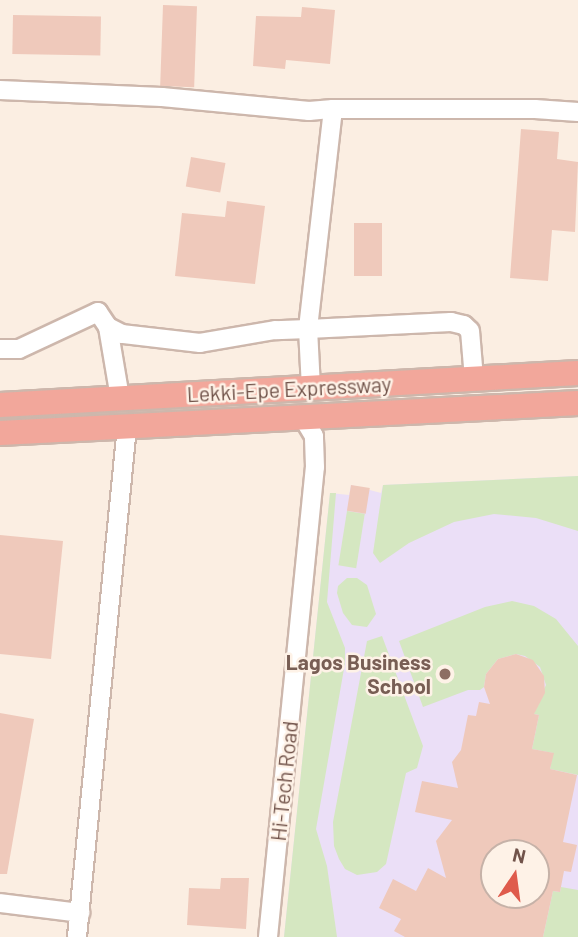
<!DOCTYPE html>
<html>
<head>
<meta charset="utf-8">
<style>
	body { margin:0 }
	#map { position:relative; width:578px; height:937px; overflow:hidden; background:#fbeee2; font-family:Barlow,sans-serif }
	div>[style] { position:absolute }
	[style*='--x'] { left:calc(var(--x)*1px); top:calc(var(--y)*1px); width:calc(var(--w)*1px); rotate:calc(var(--a)*1deg) }
	.education>* { inset:0; background:#ebdff7 }
	.green>* { inset:0; background:#d5e7c1; transform-origin:0 0 }
	.building>* { inset:0; background:#efc9bb; transform-origin:0 0 }
	.roads { filter:drop-shadow(2px 0 #cdb7ac) drop-shadow(-2px 0 #cdb7ac) drop-shadow(0 2px #cdb7ac) drop-shadow(0 -2px #cdb7ac) }
	.minor>* { height:18px; margin:-9px; padding:0 9px; transform-origin:9px; border-radius:9px; background:#fff }
	.highway>* { height:24px; margin:-12px; padding:0 12px; transform-origin:12px; border-radius:12px; background:#f2a79b }
	.dots>* { width:19px; height:19px; translate:-50% -50%; box-sizing:border-box; border:4px solid #fef2e7; border-radius:50% }
	span { translate:-50% -50%; white-space:nowrap; text-align:center; line-height:1.15; -webkit-text-stroke:5px #fef2e7; paint-order:stroke }
	.street-label { font-size:21px; color:#71534a }
	.education-label { font-size:21px; color:#785e54; font-weight:700 }
	.right { translate:-100% -50%; text-align:right }
	.north { position:absolute; left:480px; top:839px; width:70px; height:70px; box-sizing:border-box; background:#fef2e7; border:2px solid #c6b2a8; border-radius:50%; rotate:13deg; font-size:19px; font-weight:700; line-height:28px; text-align:center; color:#71534a }
	.north::after { content:''; display:block; margin:auto; width:24px; height:32px; background:#df5b4c; clip-path:polygon(50% 0,100% 100%,50% 72%,0 100%) }
</style>
</head>
<body>
<div id="map">
	<div class="education">
		<div style="clip-path:polygon(evenodd,578px 476px,578px 937px,284px 937px,330px 493px,349px 495px,351px 485px,381px 493px,383px 485px,578px 476px,494px 853px,536px 853px,536px 895px,494px 895px,494px 853px)"></div>
	</div>
	<div class="green">
		<div style="clip-path:polygon(578px 476px,578px 531px,536px 518px,494px 514px,454px 522px,409px 543px,380px 563px,373px 553px,383px 485px)"></div>
		<div style="clip-path:polygon(330px 493px,336px 493px,327px 602px,345px 648px,345px 663px,316px 829px,327px 866px,337px 937px,284px 937px)"></div>
		<div style="left:347px;top:511px;width:18px;height:55px;rotate:9deg"></div>
		<div style="clip-path:polygon(347px 578px,357px 578px,367px 585px,376px 614px,367px 627px,352px 625px,343px 613px,337px 593px,338px 586px)"></div>
		<div style="clip-path:polygon(512px 601px,534px 606px,556px 619px,578px 646px,578px 775px,550px 769px,553px 753px,532px 749px,539px 715px,534px 714px,535px 708px,546px 685px,540px 667px,525px 656px,516px 654px,498px 659px,486px 674px,484px 687px,480px 690px,468px 690px,423px 707px,399px 641px,485px 607px)"></div>
		<div style="clip-path:polygon(382px 636px,423px 746px,417px 768px,406px 773px,386px 864px,377px 872px,357px 875px,345px 869px,339px 859px,334px 846px,333px 822px,367px 641px)"></div>
		<div style="clip-path:polygon(561px 887px,578px 890px,578px 937px,543px 937px,553px 891px,560px 892px)"></div>
	</div>
	<div class="building">
		<div style="left:163px;top:5px;width:34px;height:81px;rotate:2deg"></div>
		<div style="clip-path:polygon(302px 7px,335px 10px,330px 64px,286px 60px,285px 69px,253px 66px,256px 16px,301px 17px)"></div>
		<div style="left:13px;top:15px;width:88px;height:39px;rotate:1deg"></div>
		<div style="clip-path:polygon(521px 129px,559px 132px,557px 159px,578px 162px,575px 232px,552px 230px,548px 281px,510px 278px)"></div>
		<div style="left:191px;top:157px;width:35px;height:30px;rotate:10deg"></div>
		<div style="clip-path:polygon(227px 201px,265px 206px,255px 284px,175px 276px,182px 213px,225px 217px)"></div>
		<div style="left:354px;top:223px;width:28px;height:53px"></div>
		<div style="left:351px;top:485px;width:19px;height:26px;rotate:9deg"></div>
		<div style="clip-path:polygon(0 535px,63px 541px,51px 659px,0 654px)"></div>
		<div style="clip-path:polygon(evenodd,516px 654px,533px 660px,544px 676px,545px 693px,534px 714px,539px 715px,532px 749px,554px 753px,550px 769px,577px 775px,563px 842px,577px 845px,571px 872px,564px 871px,560px 892px,553px 891px,543px 937px,405px 937px,394px 931px,401px 919px,379px 908px,393px 879px,416px 891px,428px 868px,446px 878px,436px 841px,452px 820px,415px 812px,422px 781px,458px 788px,452px 762px,461px 750px,468px 715px,476px 716px,479px 702px,490px 704px,484px 687px,486px 674px,498px 659px,516px 654px,494px 853px,536px 853px,536px 895px,494px 895px,494px 853px)"></div>
		<div style="clip-path:polygon(0 713px,34px 719px,7px 874px,0 874px)"></div>
		<div style="clip-path:polygon(221px 878px,249px 878px,246px 929px,187px 925px,189px 888px,220px 889px)"></div>
	</div>
	<div class="roads">
		<div class="minor">
			<div style="--x:0;--y:90;--w:162;--a:2.5"></div>
			<div style="--x:162;--y:97;--w:148;--a:5.4"></div>
			<div style="--x:309;--y:111;--w:24;--a:-5"></div>
			<div style="--x:333;--y:109;--w:221;--a:96.5"></div>
			<div style="--x:308;--y:329;--w:33;--a:178"></div>
			<div style="--x:275;--y:330;--w:76;--a:170.2"></div>
			<div style="--x:200;--y:343;--w:79;--a:-173.4"></div>
			<div style="--x:122;--y:334;--w:16;--a:-153"></div>
			<div style="--x:108;--y:327;--w:18;--a:-124"></div>
			<div style="--x:98;--y:312;--w:87;--a:154.9"></div>
			<div style="--x:19;--y:349;--w:19;--a:180"></div>
			<div style="--x:333;--y:109;--w:202;--a:0"></div>
			<div style="--x:535;--y:109;--w:43;--a:4"></div>
			<div style="--x:108;--y:327;--w:72;--a:80.4"></div>
			<div style="--x:311;--y:388;--w:59;--a:-92.9"></div>
			<div style="--x:308;--y:329;--w:143;--a:-2.8"></div>
			<div style="--x:451;--y:322;--w:13;--a:13"></div>
			<div style="--x:464;--y:325;--w:8;--a:45"></div>
			<div style="--x:470;--y:331;--w:48;--a:85.2"></div>
			<div style="--x:0;--y:903;--w:81;--a:7.1"></div>
			<div style="--x:77;--y:937;--w:513;--a:-84.41"></div>
			<div style="--x:268;--y:937;--w:472;--a:-84.3"></div>
			<div style="--x:315;--y:467;--w:31;--a:-92"></div>
			<div style="--x:314;--y:436;--w:21;--a:-121"></div>
		</div>
		<div class="highway">
			<div style="--x:0;--y:405;--w:579;--a:-3.17"></div>
			<div style="--x:0;--y:433;--w:579;--a:-2.97"></div>
		</div>
	</div>
	<div class="dots">
		<div style="left:445px;top:674px;background:#8d6e63"></div>
	</div>
	<div class="street-label">
		<span style="left:289px;top:389px;rotate:-3deg">Lekki-Epe Expressway</span>
		<span style="left:284px;top:781px;rotate:-84deg">Hi-Tech Road</span>
	</div>
	<div class="education-label">
		<span class="right" style="left:431px;top:674px">Lagos Business<br>School</span>
	</div>
	<div class="north">N</div>
</div>
</body>
</html>
